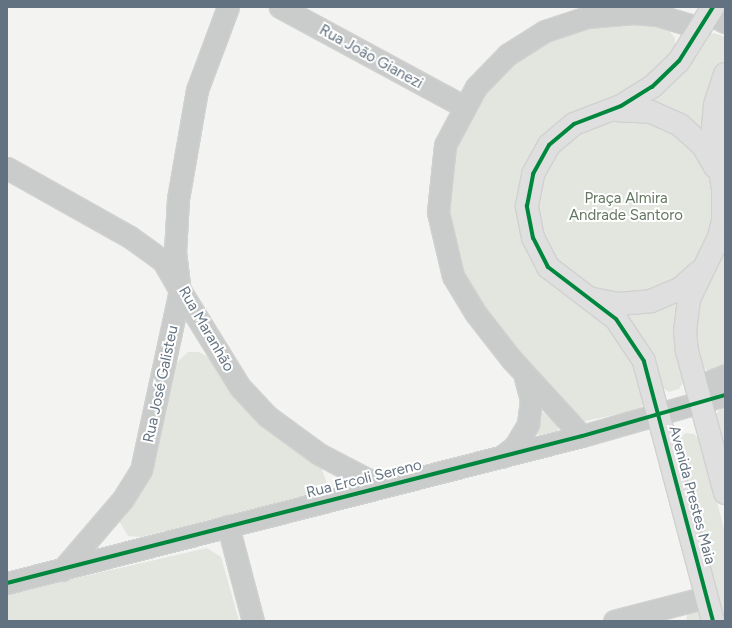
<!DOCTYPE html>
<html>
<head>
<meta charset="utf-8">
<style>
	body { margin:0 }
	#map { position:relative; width:732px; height:628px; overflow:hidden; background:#f3f3f1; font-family:Figtree,sans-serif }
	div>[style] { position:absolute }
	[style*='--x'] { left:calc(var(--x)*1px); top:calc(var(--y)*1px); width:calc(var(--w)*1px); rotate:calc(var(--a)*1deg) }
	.green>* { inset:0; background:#e2e6df }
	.round { border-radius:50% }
	.roads { filter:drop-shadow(1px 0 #d0d1d0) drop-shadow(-1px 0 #d0d1d0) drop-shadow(0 1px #d0d1d0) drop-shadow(0 -1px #d0d1d0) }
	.street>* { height:21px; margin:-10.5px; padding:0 10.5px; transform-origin:10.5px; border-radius:10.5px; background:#cacccc }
	.secondary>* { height:22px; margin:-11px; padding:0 11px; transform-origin:11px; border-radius:11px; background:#dfdfe0 }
	.cycleway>* { height:4px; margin:-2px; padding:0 2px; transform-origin:2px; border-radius:2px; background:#00873e }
	span { translate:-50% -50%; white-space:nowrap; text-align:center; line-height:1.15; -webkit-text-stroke:4px #fff; paint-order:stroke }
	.street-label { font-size:15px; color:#637280 }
	.park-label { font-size:15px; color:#657862 }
	.frame { position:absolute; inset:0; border:8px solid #637280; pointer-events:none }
</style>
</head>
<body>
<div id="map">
	<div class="green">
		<div style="clip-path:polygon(633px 22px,667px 28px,675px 38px,675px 51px,633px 90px,570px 117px,521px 224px,631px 352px,645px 400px,644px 404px,637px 410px,585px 421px,554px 395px,484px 309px,462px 272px,447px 211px,454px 148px,483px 92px,513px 62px,549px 39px,589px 26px)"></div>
		<div style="clip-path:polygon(714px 33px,725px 37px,725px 59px,704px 130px,700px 130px,650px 101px,706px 36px)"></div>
		<div class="round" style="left:537px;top:118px;width:178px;height:178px"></div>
		<div style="clip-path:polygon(725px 242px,725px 364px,710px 371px,700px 367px,693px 317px)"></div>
		<div style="clip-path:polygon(677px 298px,684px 381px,679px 389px,669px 392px,661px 387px,622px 314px)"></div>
		<div style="clip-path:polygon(188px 352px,199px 352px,210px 358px,232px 394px,260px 424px,321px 467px,327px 483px,319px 492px,141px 537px,128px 536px,118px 519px,149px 473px,173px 366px)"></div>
		<div style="clip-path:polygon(725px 404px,725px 458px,715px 415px)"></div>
		<div style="clip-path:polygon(540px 410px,559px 426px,558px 431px,533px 436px)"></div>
		<div style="clip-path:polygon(685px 433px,694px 434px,701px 442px,725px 532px,725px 621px,722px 621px,675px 444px)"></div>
		<div style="clip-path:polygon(207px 548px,221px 557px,239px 621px,7px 621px,7px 594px)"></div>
		<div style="clip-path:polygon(696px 608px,704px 621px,686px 621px,688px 611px)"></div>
	</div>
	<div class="roads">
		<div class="street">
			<div style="--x:228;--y:7;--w:89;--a:110.5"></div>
			<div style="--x:197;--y:90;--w:111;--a:99.9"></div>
			<div style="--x:178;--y:199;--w:53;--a:93.2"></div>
			<div style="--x:175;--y:252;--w:38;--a:83"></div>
			<div style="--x:180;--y:290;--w:114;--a:58.3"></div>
			<div style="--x:240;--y:387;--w:40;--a:47"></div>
			<div style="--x:267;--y:416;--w:64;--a:36.2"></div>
			<div style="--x:319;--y:454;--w:71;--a:27.6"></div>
			<div style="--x:280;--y:7;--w:208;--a:28.4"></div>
			<div style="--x:709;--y:14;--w:18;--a:27"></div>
			<div style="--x:7;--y:168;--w:141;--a:29.3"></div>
			<div style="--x:130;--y:237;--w:41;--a:36"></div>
			<div style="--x:163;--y:261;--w:34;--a:60"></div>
			<div style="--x:180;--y:290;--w:184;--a:102.2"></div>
			<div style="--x:141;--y:470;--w:36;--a:122"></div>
			<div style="--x:122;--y:500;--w:92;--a:130.6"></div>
			<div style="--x:696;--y:387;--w:31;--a:-22"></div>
			<div style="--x:582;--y:436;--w:103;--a:-132.6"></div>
			<div style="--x:512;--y:360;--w:58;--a:-128"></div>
			<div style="--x:476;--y:314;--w:44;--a:-121.2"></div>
			<div style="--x:453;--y:276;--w:66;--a:-103.2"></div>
			<div style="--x:438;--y:212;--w:67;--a:-84"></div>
			<div style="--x:445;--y:145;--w:66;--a:-61.9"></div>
			<div style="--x:476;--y:87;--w:45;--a:-45.9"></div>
			<div style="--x:507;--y:55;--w:45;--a:-32.3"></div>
			<div style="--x:545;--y:31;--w:44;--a:-18.4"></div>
			<div style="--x:587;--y:17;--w:47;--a:-4.9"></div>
			<div style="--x:634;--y:13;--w:23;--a:5"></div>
			<div style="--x:657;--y:15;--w:45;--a:16.8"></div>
			<div style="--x:501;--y:457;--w:18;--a:-38"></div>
			<div style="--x:515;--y:446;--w:26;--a:-59"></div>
			<div style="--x:528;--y:424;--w:24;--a:-83"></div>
			<div style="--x:531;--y:400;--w:23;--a:-105"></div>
			<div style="--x:228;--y:526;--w:98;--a:75.3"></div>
			<div style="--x:7;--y:583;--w:593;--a:-14.34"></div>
			<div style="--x:582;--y:436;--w:149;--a:-16"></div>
			<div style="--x:614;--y:621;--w:95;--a:-14.6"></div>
		</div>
		<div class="secondary">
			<div style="--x:725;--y:74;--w:33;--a:108"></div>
			<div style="--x:715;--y:105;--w:23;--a:95"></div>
			<div style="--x:713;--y:128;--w:62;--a:80.7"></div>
			<div style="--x:723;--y:189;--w:32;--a:90"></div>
			<div style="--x:723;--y:221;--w:16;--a:104"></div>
			<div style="--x:719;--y:237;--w:69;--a:115.8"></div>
			<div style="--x:689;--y:299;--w:31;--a:97"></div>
			<div style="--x:685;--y:330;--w:21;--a:85"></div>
			<div style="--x:687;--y:351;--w:147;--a:75"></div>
			<div style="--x:615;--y:110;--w:36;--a:3"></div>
			<div style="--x:651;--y:112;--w:32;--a:24"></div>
			<div style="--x:680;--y:125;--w:31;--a:42"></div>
			<div style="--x:703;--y:146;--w:24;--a:60"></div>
			<div style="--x:593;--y:299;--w:26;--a:11"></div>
			<div style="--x:619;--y:304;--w:32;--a:-5"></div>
			<div style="--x:651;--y:301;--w:33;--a:-23"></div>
			<div style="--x:681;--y:288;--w:24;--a:-42"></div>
			<div style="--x:713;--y:621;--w:269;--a:-104.9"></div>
			<div style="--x:644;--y:361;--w:50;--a:-123.7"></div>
			<div style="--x:616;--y:319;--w:86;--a:-142.6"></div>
			<div style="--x:548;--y:267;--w:33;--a:-117"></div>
			<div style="--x:533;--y:238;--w:33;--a:-101"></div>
			<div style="--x:527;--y:206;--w:33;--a:-79"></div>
			<div style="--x:533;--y:174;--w:33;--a:-61"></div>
			<div style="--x:549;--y:145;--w:33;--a:-40"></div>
			<div style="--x:574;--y:124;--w:50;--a:-21"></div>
			<div style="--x:621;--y:106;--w:36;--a:-32"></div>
			<div style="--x:652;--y:87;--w:37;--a:-44"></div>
			<div style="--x:679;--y:61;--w:64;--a:-57.8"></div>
		</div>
	</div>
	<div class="cycleway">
		<div style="--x:7;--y:583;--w:593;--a:-14.34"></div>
		<div style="--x:582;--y:436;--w:149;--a:-16"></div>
		<div style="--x:713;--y:621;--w:269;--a:-104.9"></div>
		<div style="--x:644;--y:361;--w:50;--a:-123.7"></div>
		<div style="--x:616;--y:319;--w:86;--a:-142.6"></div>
		<div style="--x:548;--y:267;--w:33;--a:-117"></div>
		<div style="--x:533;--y:238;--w:33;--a:-101"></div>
		<div style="--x:527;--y:206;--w:33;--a:-79"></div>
		<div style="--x:533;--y:174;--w:33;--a:-61"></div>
		<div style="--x:549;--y:145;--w:33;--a:-40"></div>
		<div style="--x:574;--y:124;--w:50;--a:-21"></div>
		<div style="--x:621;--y:106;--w:36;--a:-32"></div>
		<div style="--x:652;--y:87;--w:37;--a:-44"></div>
		<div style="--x:679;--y:61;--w:64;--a:-57.8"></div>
	</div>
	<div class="street-label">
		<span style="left:371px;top:57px;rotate:29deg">Rua João Gianezi</span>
		<span style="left:206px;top:329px;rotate:60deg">Rua Maranhão</span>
		<span style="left:161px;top:384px;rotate:-78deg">Rua José Galisteu</span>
		<span style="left:364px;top:479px;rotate:-14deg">Rua Ercoli Sereno</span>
		<span style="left:692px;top:495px;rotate:75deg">Avenida Prestes Maia</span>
	</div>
	<div class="park-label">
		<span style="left:626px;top:207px">Praça Almira<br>Andrade Santoro</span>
	</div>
	<div class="frame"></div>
</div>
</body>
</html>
